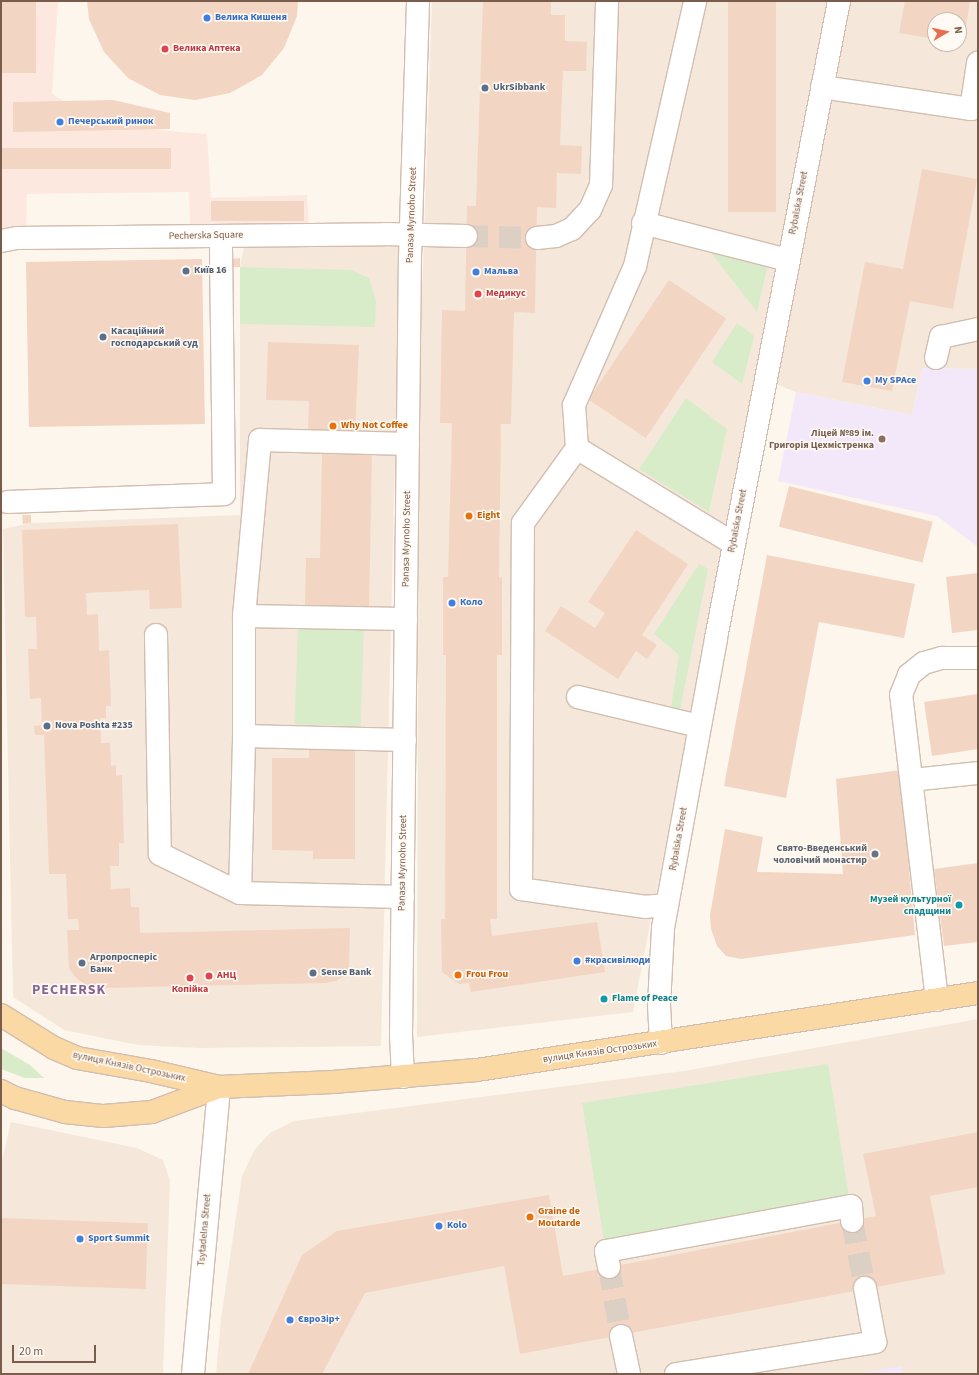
<!DOCTYPE html>
<html>
<head>
<meta charset="utf-8">
<style>
	body { margin:0 }
	#map { position:relative; width:979px; height:1375px; overflow:hidden; background:#fdf6ec; font-family:"Source Sans 3",sans-serif }
	div>[style] { position:absolute }
	[style*='--x'] { left:calc(var(--x)*1px); top:calc(var(--y)*1px); width:calc(var(--w)*1px); rotate:calc(var(--a)*1deg) }
	.residential>* { inset:0; background:#f5e8da }
	.commercial>* { inset:0; background:#fde8e0 }
	.education>* { inset:0; background:#f3e8fa }
	.green>* { inset:0; background:#d8ecc9; transform-origin:0 0 }
	.building>* { inset:0; background:#f3d5c3; transform-origin:0 0 }
	.minor-tunnel>* { height:22px; margin-top:-11px; transform-origin:0; background:repeating-linear-gradient(90deg,#dcd0c4 0 22px,transparent 0 33px) }
	.roads { filter:drop-shadow(1px 0 #d1beb0) drop-shadow(-1px 0 #d1beb0) drop-shadow(0 1px #d1beb0) drop-shadow(0 -1px #d1beb0) }
	.minor>* { height:22px; margin:-11px; padding:0 11px; transform-origin:11px; border-radius:11px; background:#fff }
	.major>* { height:22px; margin:-11px; padding:0 11px; transform-origin:11px; border-radius:11px; background:#fbd9a5 }
	.dots>* { width:11px; height:11px; translate:-50% -50%; box-sizing:border-box; border:2px solid #fffaf3; border-radius:50% }
	span { translate:-50% -50%; white-space:nowrap; text-align:center; line-height:1.15; -webkit-text-stroke:3px #fffaf3; paint-order:stroke }
	.shop-label { font-size:10px; color:#366cbe; font-weight:700 }
	.left { translate:0 -50%; text-align:left }
	.health-label { font-size:10px; color:#be3a42; font-weight:700 }
	.service-label { font-size:10px; color:#4e5e75; font-weight:700 }
	.street-label { font-size:10px; color:#7a5c4d }
	.food-label { font-size:10px; color:#c56008; font-weight:700 }
	.education-label { font-size:10px; color:#785e54; font-weight:700 }
	.right { translate:-100% -50%; text-align:right }
	.worship-label { font-size:10px; color:#5b616d; font-weight:700 }
	.culture-label { font-size:10px; color:#0d838f; font-weight:700 }
	.district-label { font-size:14px; color:#846695; font-weight:700; letter-spacing:1px }
	.frame { position:absolute; inset:0; border:2px solid #7a5c4d; pointer-events:none }
	.north { position:absolute; left:927px; top:12px; width:40px; height:40px; box-sizing:border-box; background:#fffaf3; border:1px solid #cabbb1; border-radius:50%; rotate:81deg; font-size:11px; font-weight:700; line-height:16px; text-align:center; color:#7a5c4d }
	.north::after { content:''; display:block; margin:auto; width:14px; height:18px; background:#e76f51; clip-path:polygon(50% 0,100% 100%,50% 72%,0 100%) }
	.scale { position:absolute; left:12px; top:1345px; width:84px; height:18px; box-sizing:border-box; border:2px solid #7a5c4d; border-top:0; padding-left:5px; font-size:12px; line-height:14px; white-space:nowrap; color:#7a5c4d; -webkit-text-stroke:3px #fffaf3; paint-order:stroke }
</style>
</head>
<body>
<div id="map">
	<div class="residential">
		<div style="clip-path:polygon(432px 1px,830px 1px,633px 1012px,417px 1037px,419px 382px)"></div>
		<div style="clip-path:polygon(evenodd,851px 1px,978px 1px,978px 369px,922px 368px,912px 415px,796px 392px,773px 383px,851px 1px,935px 20px,959px 20px,959px 44px,935px 44px,935px 20px)"></div>
		<div style="clip-path:polygon(400px 246px,381px 1046px,199px 1048px,138px 1045px,64px 1030px,13px 997px,3px 529px,31px 523px,240px 515px,240px 267px,244px 247px)"></div>
		<div style="clip-path:polygon(978px 1019px,978px 1374px,216px 1374px,221px 1319px,242px 1176px,255px 1149px,270px 1133px,294px 1121px,684px 1071px)"></div>
		<div style="clip-path:polygon(11px 1122px,137px 1148px,163px 1160px,170px 1181px,163px 1374px,1px 1374px,1px 1164px)"></div>
	</div>
	<div class="commercial">
		<div style="clip-path:polygon(1px 1px,58px 1px,52px 94px,86px 115px,154px 130px,207px 134px,211px 198px,307px 195px,309px 225px,190px 229px,189px 192px,27px 194px,26px 231px,1px 231px)"></div>
	</div>
	<div class="education">
		<div style="clip-path:polygon(922px 368px,978px 369px,978px 547px,937px 516px,778px 481px,796px 392px,912px 415px)"></div>
		<div style="clip-path:polygon(902px 1366px,903px 1374px,857px 1374px)"></div>
	</div>
	<div class="green">
		<div style="clip-path:polygon(711px 253px,768px 264px,757px 312px)"></div>
		<div style="clip-path:polygon(240px 267px,352px 270px,369px 278px,376px 300px,375px 327px,240px 324px)"></div>
		<div style="clip-path:polygon(737px 323px,754px 336px,742px 384px,712px 362px)"></div>
		<div style="clip-path:polygon(686px 398px,727px 429px,709px 512px,639px 469px)"></div>
		<div style="clip-path:polygon(699px 564px,708px 569px,680px 710px,671px 707px,679px 655px,654px 634px)"></div>
		<div style="left:298px;top:624px;width:66px;height:100px;rotate:2deg"></div>
		<div style="clip-path:polygon(1px 1048px,30px 1065px,44px 1078px,25px 1078px,1px 1069px)"></div>
		<div style="left:828px;top:1064px;width:144px;height:249px;rotate:81deg"></div>
	</div>
	<div class="building">
		<div style="left:1px;top:1px;width:35px;height:72px"></div>
		<div style="clip-path:polygon(87px 1px,298px 1px,297px 16px,284px 48px,262px 75px,230px 93px,195px 100px,160px 95px,128px 78px,104px 52px,89px 19px)"></div>
		<div style="clip-path:polygon(483px 1px,551px 1px,551px 15px,565px 15px,565px 41px,587px 42px,586px 71px,563px 71px,560px 145px,582px 146px,581px 174px,557px 173px,556px 208px,537px 207px,535px 313px,514px 312px,511px 424px,501px 424px,499px 578px,502px 577px,502px 655px,497px 655px,497px 919px,490px 919px,492px 936px,597px 922px,605px 972px,471px 992px,469px 983px,459px 984px,442px 972px,441px 919px,445px 919px,446px 655px,443px 655px,443px 577px,448px 577px,452px 423px,440px 423px,442px 310px,465px 311px,467px 206px,476px 206px)"></div>
		<div style="left:728px;top:1px;width:48px;height:211px"></div>
		<div style="clip-path:polygon(905px 1px,970px 1px,963px 44px,959px 43px,959px 20px,935px 20px,935px 39px,899px 33px)"></div>
		<div style="clip-path:polygon(113px 100px,170px 113px,170px 129px,13px 132px,13px 102px)"></div>
		<div style="left:171px;top:148px;width:21px;height:170px;rotate:90deg"></div>
		<div style="clip-path:polygon(922px 169px,977px 179px,953px 309px,910px 301px,892px 391px,842px 382px,865px 262px,903px 269px)"></div>
		<div style="left:304px;top:201px;width:20px;height:93px;rotate:90deg"></div>
		<div style="clip-path:polygon(240px 258px,240px 267px,232px 267px,231px 259px)"></div>
		<div style="left:202px;top:259px;width:165px;height:176px;rotate:89deg"></div>
		<div style="left:669px;top:280px;width:69px;height:144px;rotate:34deg"></div>
		<div style="clip-path:polygon(268px 342px,359px 345px,355px 433px,308px 431px,309px 401px,266px 400px)"></div>
		<div style="clip-path:polygon(322px 454px,372px 455px,369px 609px,305px 608px,306px 558px,320px 558px)"></div>
		<div style="left:789px;top:486px;width:148px;height:42px;rotate:14deg"></div>
		<div style="clip-path:polygon(22px 515px,31px 515px,31px 523px,23px 524px)"></div>
		<div style="clip-path:polygon(178px 524px,182px 608px,150px 609px,149px 590px,86px 593px,87px 615px,98px 614px,99px 651px,109px 650px,111px 706px,106px 706px,106px 718px,100px 718px,101px 743px,110px 743px,111px 766px,116px 765px,116px 776px,122px 775px,124px 843px,119px 843px,119px 866px,110px 866px,111px 889px,130px 888px,131px 907px,139px 907px,140px 933px,350px 928px,349px 967px,345px 975px,336px 981px,325px 983px,102px 988px,86px 985px,76px 978px,69px 968px,67px 930px,79px 930px,78px 919px,68px 919px,66px 874px,49px 874px,44px 735px,35px 735px,34px 726px,42px 725px,41px 698px,30px 699px,28px 649px,37px 649px,36px 617px,25px 617px,22px 530px)"></div>
		<div style="clip-path:polygon(636px 530px,688px 564px,642px 635px,657px 645px,647px 659px,636px 651px,618px 679px,545px 631px,561px 606px,595px 628px,605px 613px,588px 602px)"></div>
		<div style="clip-path:polygon(767px 555px,915px 584px,904px 638px,819px 622px,786px 798px,724px 786px)"></div>
		<div style="clip-path:polygon(978px 573px,978px 630px,952px 633px,946px 577px)"></div>
		<div style="clip-path:polygon(978px 694px,978px 749px,932px 756px,924px 702px)"></div>
		<div style="clip-path:polygon(309px 749px,355px 749px,355px 859px,313px 859px,313px 851px,272px 850px,272px 758px,309px 758px)"></div>
		<div style="clip-path:polygon(900px 770px,915px 935px,741px 959px,726px 956px,717px 946px,711px 929px,710px 915px,725px 829px,763px 837px,757px 872px,843px 874px,836px 779px)"></div>
		<div style="clip-path:polygon(978px 863px,978px 942px,944px 946px,934px 869px)"></div>
		<div style="clip-path:polygon(978px 1132px,978px 1187px,930px 1196px,945px 1274px,520px 1354px,504px 1266px,365px 1293px,322px 1374px,248px 1374px,302px 1255px,337px 1231px,549px 1195px,563px 1276px,876px 1216px,863px 1154px)"></div>
		<div style="left:1px;top:1218px;width:147px;height:66px;rotate:2deg"></div>
	</div>
	<div class="minor-tunnel">
		<div style="--x:466;--y:236;--w:71;--a:1.6"></div>
		<div style="--x:852;--y:1221;--w:68;--a:79"></div>
		<div style="--x:609;--y:1267;--w:70;--a:80.1"></div>
	</div>
	<div class="roads">
		<div class="minor">
			<div style="--x:822;--y:87;--w:151;--a:8.4"></div>
			<div style="--x:971;--y:109;--w:47;--a:-81.3"></div>
			<div style="--x:643;--y:223;--w:150;--a:14.3"></div>
			<div style="--x:537;--y:238;--w:19;--a:-6"></div>
			<div style="--x:556;--y:236;--w:17;--a:-24"></div>
			<div style="--x:572;--y:229;--w:26;--a:-47"></div>
			<div style="--x:590;--y:210;--w:27;--a:-66"></div>
			<div style="--x:601;--y:185;--w:184;--a:-88.1"></div>
			<div style="--x:1;--y:241;--w:16;--a:-11"></div>
			<div style="--x:17;--y:238;--w:368;--a:-0.6"></div>
			<div style="--x:385;--y:234;--w:81;--a:1.4"></div>
			<div style="--x:936;--y:358;--w:22;--a:-77"></div>
			<div style="--x:941;--y:337;--w:38;--a:-12"></div>
			<div style="--x:577;--y:448;--w:184;--a:31.4"></div>
			<div style="--x:8;--y:502;--w:216;--a:-2.1"></div>
			<div style="--x:224;--y:494;--w:258;--a:-90.7"></div>
			<div style="--x:244;--y:616;--w:162;--a:1.1"></div>
			<div style="--x:156;--y:635;--w:219;--a:89"></div>
			<div style="--x:160;--y:854;--w:89;--a:26"></div>
			<div style="--x:240;--y:893;--w:163;--a:1.4"></div>
			<div style="--x:578;--y:697;--w:124;--a:13.5"></div>
			<div style="--x:244;--y:736;--w:161;--a:1.4"></div>
			<div style="--x:912;--y:780;--w:66;--a:-6.1"></div>
			<div style="--x:240;--y:893;--w:157;--a:-88.5"></div>
			<div style="--x:244;--y:736;--w:120;--a:-90"></div>
			<div style="--x:244;--y:616;--w:177;--a:-84.8"></div>
			<div style="--x:260;--y:440;--w:148;--a:1.5"></div>
			<div style="--x:667;--y:905;--w:21;--a:175"></div>
			<div style="--x:646;--y:907;--w:126;--a:-171.8"></div>
			<div style="--x:521;--y:889;--w:366;--a:-89.7"></div>
			<div style="--x:523;--y:523;--w:92;--a:-54.2"></div>
			<div style="--x:577;--y:448;--w:43;--a:-94"></div>
			<div style="--x:574;--y:405;--w:152;--a:-66.3"></div>
			<div style="--x:635;--y:266;--w:272;--a:-77.2"></div>
			<div style="--x:937;--y:1000;--w:307;--a:-96.7"></div>
			<div style="--x:901;--y:695;--w:22;--a:-68"></div>
			<div style="--x:909;--y:675;--w:19;--a:-39"></div>
			<div style="--x:924;--y:663;--w:19;--a:-16"></div>
			<div style="--x:942;--y:658;--w:36;--a:0"></div>
			<div style="--x:661;--y:1043;--w:38;--a:-93"></div>
			<div style="--x:659;--y:1005;--w:77;--a:-87"></div>
			<div style="--x:663;--y:928;--w:295;--a:-79.6"></div>
			<div style="--x:716;--y:638;--w:649;--a:-79.07"></div>
			<div style="--x:403;--y:1077;--w:42;--a:-92.7"></div>
			<div style="--x:401;--y:1035;--w:778;--a:-89.34"></div>
			<div style="--x:410;--y:257;--w:256;--a:-88.2"></div>
			<div style="--x:609;--y:1267;--w:16;--a:-101"></div>
			<div style="--x:606;--y:1251;--w:249;--a:-10.4"></div>
			<div style="--x:851;--y:1206;--w:15;--a:86"></div>
			<div style="--x:621;--y:1336;--w:39;--a:78"></div>
			<div style="--x:193;--y:1374;--w:288;--a:-84.8"></div>
			<div style="--x:676;--y:1374;--w:202;--a:-9.1"></div>
			<div style="--x:875;--y:1342;--w:55;--a:-100.5"></div>
		</div>
		<div class="major">
			<div style="--x:1;--y:1015;--w:62;--a:31.9"></div>
			<div style="--x:54;--y:1048;--w:25;--a:23"></div>
			<div style="--x:77;--y:1058;--w:75;--a:10"></div>
			<div style="--x:151;--y:1071;--w:70;--a:13.2"></div>
			<div style="--x:219;--y:1087;--w:114;--a:-2.5"></div>
			<div style="--x:333;--y:1082;--w:144;--a:-4.8"></div>
			<div style="--x:477;--y:1070;--w:507;--a:-8.74"></div>
			<div style="--x:1;--y:1091;--w:16;--a:27"></div>
			<div style="--x:15;--y:1098;--w:52;--a:15.6"></div>
			<div style="--x:65;--y:1112;--w:39;--a:6"></div>
			<div style="--x:104;--y:1116;--w:48;--a:-4.8"></div>
			<div style="--x:152;--y:1112;--w:72;--a:-20.5"></div>
		</div>
	</div>
	<div class="dots">
		<div style="left:207px;top:18px;background:#3f7fe0"></div>
		<div style="left:165px;top:49px;background:#e0444e"></div>
		<div style="left:485px;top:88px;background:#5c6f8a"></div>
		<div style="left:60px;top:122px;background:#3f7fe0"></div>
		<div style="left:186px;top:271px;background:#5c6f8a"></div>
		<div style="left:476px;top:272px;background:#3f7fe0"></div>
		<div style="left:478px;top:294px;background:#e0444e"></div>
		<div style="left:103px;top:337px;background:#5c6f8a"></div>
		<div style="left:867px;top:381px;background:#3f7fe0"></div>
		<div style="left:333px;top:426px;background:#e8710a"></div>
		<div style="left:882px;top:439px;background:#8d6e63"></div>
		<div style="left:469px;top:516px;background:#e8710a"></div>
		<div style="left:452px;top:603px;background:#3f7fe0"></div>
		<div style="left:47px;top:726px;background:#5c6f8a"></div>
		<div style="left:875px;top:854px;background:#6b7280"></div>
		<div style="left:959px;top:905px;background:#0f9aa8"></div>
		<div style="left:577px;top:961px;background:#3f7fe0"></div>
		<div style="left:82px;top:963px;background:#5c6f8a"></div>
		<div style="left:313px;top:973px;background:#5c6f8a"></div>
		<div style="left:458px;top:975px;background:#e8710a"></div>
		<div style="left:209px;top:976px;background:#e0444e"></div>
		<div style="left:190px;top:978px;background:#e0444e"></div>
		<div style="left:604px;top:999px;background:#0f9aa8"></div>
		<div style="left:530px;top:1217px;background:#e8710a"></div>
		<div style="left:439px;top:1226px;background:#3f7fe0"></div>
		<div style="left:80px;top:1239px;background:#3f7fe0"></div>
		<div style="left:290px;top:1320px;background:#3f7fe0"></div>
	</div>
	<div class="shop-label">
		<span class="left" style="left:215px;top:18px">Велика Кишеня</span>
		<span class="left" style="left:68px;top:122px">Печерський ринок</span>
		<span class="left" style="left:484px;top:272px">Мальва</span>
		<span class="left" style="left:875px;top:381px">My SPAce</span>
		<span class="left" style="left:460px;top:603px">Коло</span>
		<span class="left" style="left:585px;top:961px">#красивілюди</span>
		<span class="left" style="left:447px;top:1226px">Kolo</span>
		<span class="left" style="left:88px;top:1239px">Sport Summit</span>
		<span class="left" style="left:298px;top:1320px">ЄвроЗір+</span>
	</div>
	<div class="health-label">
		<span class="left" style="left:173px;top:49px">Велика Аптека</span>
		<span class="left" style="left:486px;top:294px">Медикус</span>
		<span class="left" style="left:217px;top:976px">АНЦ</span>
		<span style="left:190px;top:990px">Копійка</span>
	</div>
	<div class="service-label">
		<span class="left" style="left:493px;top:88px">UkrSibbank</span>
		<span class="left" style="left:194px;top:271px">Київ 16</span>
		<span class="left" style="left:111px;top:337px">Касаційний<br>господарський суд</span>
		<span class="left" style="left:55px;top:726px">Nova Poshta #235</span>
		<span class="left" style="left:90px;top:963px">Агропросперіс<br>Банк</span>
		<span class="left" style="left:321px;top:973px">Sense Bank</span>
	</div>
	<div class="street-label">
		<span style="left:799px;top:203px;rotate:-79deg">Rybalska Street</span>
		<span style="left:412px;top:215px;rotate:-88deg">Panasa Myrnoho Street</span>
		<span style="left:206px;top:236px;rotate:-1deg">Pecherska Square</span>
		<span style="left:738px;top:521px;rotate:-79deg">Rybalska Street</span>
		<span style="left:407px;top:539px;rotate:-89deg">Panasa Myrnoho Street</span>
		<span style="left:679px;top:839px;rotate:-80deg">Rybalska Street</span>
		<span style="left:403px;top:863px;rotate:-89deg">Panasa Myrnoho Street</span>
		<span style="left:600px;top:1052px;rotate:-8deg">вулиця Князів Острозьких</span>
		<span style="left:129px;top:1067px;rotate:12deg">вулиця Князів Острозьких</span>
		<span style="left:205px;top:1230px;rotate:-85deg">Tsytadelna Street</span>
	</div>
	<div class="food-label">
		<span class="left" style="left:341px;top:426px">Why Not Coffee</span>
		<span class="left" style="left:477px;top:516px">Eight</span>
		<span class="left" style="left:466px;top:975px">Frou Frou</span>
		<span class="left" style="left:538px;top:1217px">Graine de<br>Moutarde</span>
	</div>
	<div class="education-label">
		<span class="right" style="left:874px;top:439px">Ліцей №89 ім.<br>Григорія Цехмістренка</span>
	</div>
	<div class="worship-label">
		<span class="right" style="left:867px;top:854px">Свято-Введенський<br>чоловічий монастир</span>
	</div>
	<div class="culture-label">
		<span class="right" style="left:951px;top:905px">Музей культурної<br>спадщини</span>
		<span class="left" style="left:612px;top:999px">Flame of Peace</span>
	</div>
	<div class="district-label">
		<span style="left:69px;top:990px">PECHERSK</span>
	</div>
	<div class="frame"></div>
	<div class="north">N</div>
	<div class="scale">20 m</div>
</div>
</body>
</html>
